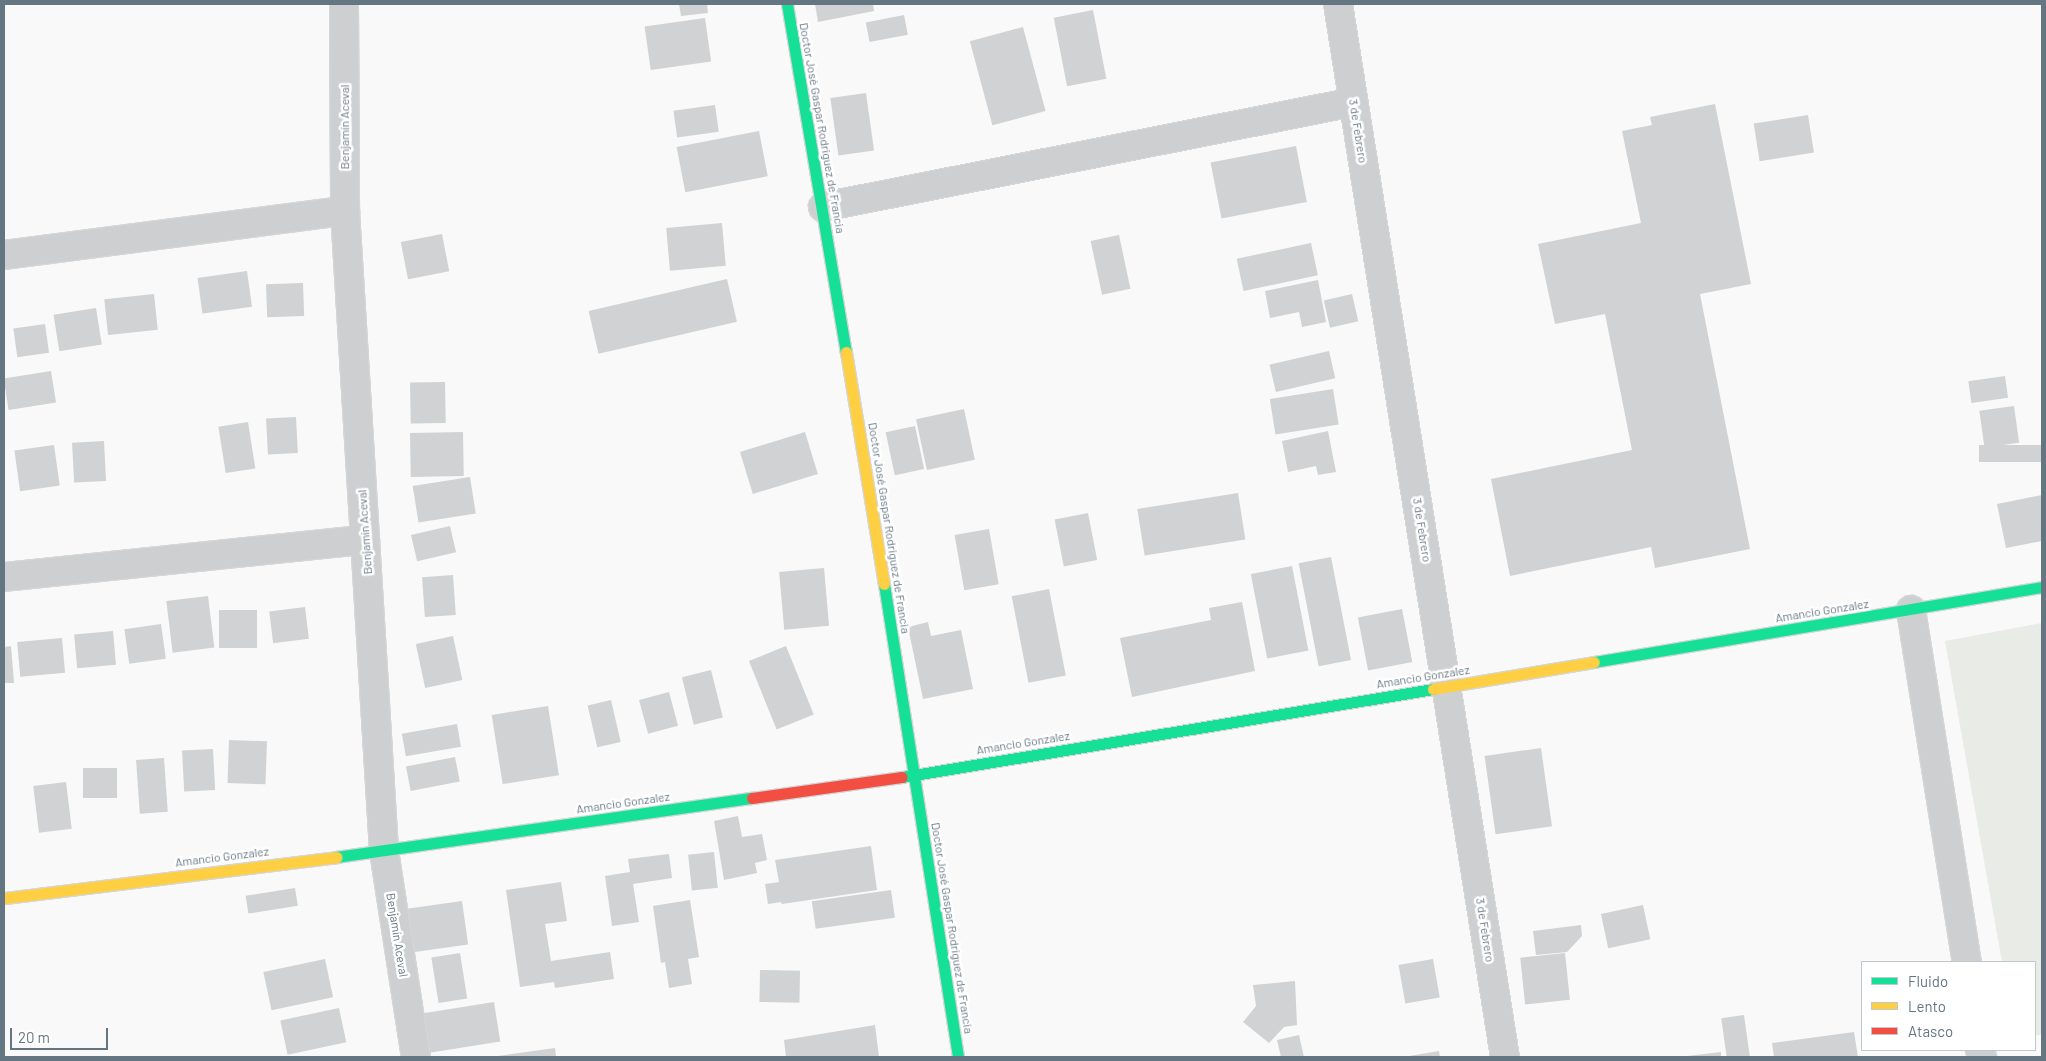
<!DOCTYPE html>
<html>
<head>
<meta charset="utf-8">
<style>
	body { margin:0 }
	#map { position:relative; width:2046px; height:1061px; overflow:hidden; background:#f9f9f9; font-family:Barlow,sans-serif }
	div>[style] { position:absolute }
	[style*='--x'] { left:calc(var(--x)*1px); top:calc(var(--y)*1px); width:calc(var(--w)*1px); rotate:calc(var(--a)*1deg) }
	.green>* { inset:0; background:#e8ebe6 }
	.building>* { inset:0; background:#d0d2d3; transform-origin:0 0 }
	.roads { filter:drop-shadow(1px 0 #d5d6d7) drop-shadow(-1px 0 #d5d6d7) drop-shadow(0 1px #d5d6d7) drop-shadow(0 -1px #d5d6d7) }
	.street>* { height:28px; margin:-14px; padding:0 14px; transform-origin:14px; border-radius:14px; background:#cecfd0 }
	.fast>* { height:11px; margin:-5.5px; padding:0 5.5px; transform-origin:5.5px; border-radius:5.5px; background:#16e098 }
	.slow>* { height:11px; margin:-5.5px; padding:0 5.5px; transform-origin:5.5px; border-radius:5.5px; background:#ffcf43 }
	.jam>* { height:11px; margin:-5.5px; padding:0 5.5px; transform-origin:5.5px; border-radius:5.5px; background:#f24e42 }
	span { translate:-50% -50%; white-space:nowrap; text-align:center; line-height:1.15; -webkit-text-stroke:5px #fff; paint-order:stroke }
	.street-label { font-size:12px; color:#657683 }
	.frame { position:absolute; inset:0; border:5px solid #657683; pointer-events:none }
	.legend { position:absolute; left:1861px; top:961px; width:175px; height:90px; box-sizing:border-box; background:#fff; border:1px solid #c1c8cd; margin:0; padding:6px 9px; list-style:none; font-size:15px; color:#657683 }
	.legend li { display:flex; align-items:center; gap:10px; height:25px }
	.legend b { width:25px; border:1px solid #c1c8cd }
	.scale { position:absolute; left:10px; top:1028px; width:98px; height:22px; box-sizing:border-box; border:2px solid #657683; border-top:0; padding-left:6px; font-size:15px; line-height:18px; white-space:nowrap; color:#657683; -webkit-text-stroke:4px #fff; paint-order:stroke }
</style>
</head>
<body>
<div id="map">
	<div class="green">
		<div style="clip-path:polygon(2042px 623px,2042px 1034px,2035px 1036px,2035px 962px,2002px 962px,1945px 641px)"></div>
	</div>
	<div class="building">
		<div style="clip-path:polygon(679px 4px,707px 4px,708px 13px,681px 16px)"></div>
		<div style="clip-path:polygon(815px 4px,873px 4px,874px 11px,818px 22px)"></div>
		<div style="left:1093px;top:10px;width:70px;height:40px;rotate:79deg"></div>
		<div style="left:904px;top:15px;width:20px;height:39px;rotate:79deg"></div>
		<div style="left:705px;top:18px;width:44px;height:61px;rotate:82deg"></div>
		<div style="left:1023px;top:27px;width:87px;height:55px;rotate:75deg"></div>
		<div style="left:866px;top:93px;width:58px;height:36px;rotate:82deg"></div>
		<div style="clip-path:polygon(1715px 104px,1751px 284px,1700px 294px,1750px 549px,1655px 568px,1651px 547px,1510px 576px,1491px 479px,1632px 450px,1605px 314px,1555px 324px,1538px 244px,1641px 223px,1622px 131px,1652px 125px,1650px 117px)"></div>
		<div style="left:715px;top:105px;width:27px;height:42px;rotate:82deg"></div>
		<div style="left:1808px;top:115px;width:38px;height:55px;rotate:81deg"></div>
		<div style="left:759px;top:131px;width:46px;height:84px;rotate:79deg"></div>
		<div style="left:1296px;top:146px;width:57px;height:87px;rotate:79deg"></div>
		<div style="left:722px;top:223px;width:43px;height:56px;rotate:85deg"></div>
		<div style="left:442px;top:234px;width:38px;height:42px;rotate:79deg"></div>
		<div style="left:1119px;top:235px;width:55px;height:29px;rotate:78deg"></div>
		<div style="left:1311px;top:243px;width:33px;height:76px;rotate:78deg"></div>
		<div style="left:247px;top:271px;width:36px;height:50px;rotate:82deg"></div>
		<div style="left:727px;top:279px;width:44px;height:142px;rotate:77deg"></div>
		<div style="clip-path:polygon(1318px 280px,1326px 322px,1302px 327px,1299px 312px,1270px 318px,1265px 291px)"></div>
		<div style="left:303px;top:283px;width:33px;height:37px;rotate:88deg"></div>
		<div style="left:154px;top:294px;width:36px;height:50px;rotate:84deg"></div>
		<div style="left:1352px;top:294px;width:28px;height:29px;rotate:77deg"></div>
		<div style="left:96px;top:308px;width:37px;height:43px;rotate:81deg"></div>
		<div style="left:45px;top:324px;width:29px;height:32px;rotate:82deg"></div>
		<div style="left:1329px;top:351px;width:28px;height:61px;rotate:77deg"></div>
		<div style="left:51px;top:371px;width:32px;height:48px;rotate:81deg"></div>
		<div style="left:2005px;top:376px;width:22px;height:37px;rotate:82deg"></div>
		<div style="left:445px;top:382px;width:41px;height:35px;rotate:89deg"></div>
		<div style="left:1333px;top:389px;width:36px;height:64px;rotate:81deg"></div>
		<div style="left:2014px;top:406px;width:37px;height:35px;rotate:82deg"></div>
		<div style="left:964px;top:409px;width:52px;height:49px;rotate:78deg"></div>
		<div style="left:296px;top:417px;width:36px;height:30px;rotate:87deg"></div>
		<div style="left:248px;top:422px;width:47px;height:30px;rotate:81deg"></div>
		<div style="left:915px;top:426px;width:44px;height:30px;rotate:78deg"></div>
		<div style="clip-path:polygon(1328px 431px,1336px 472px,1318px 475px,1316px 466px,1288px 472px,1282px 441px)"></div>
		<div style="left:463px;top:432px;width:44px;height:53px;rotate:89deg"></div>
		<div style="left:805px;top:432px;width:44px;height:68px;rotate:73deg"></div>
		<div style="left:104px;top:441px;width:40px;height:32px;rotate:87deg"></div>
		<div style="left:54px;top:445px;width:41px;height:40px;rotate:82deg"></div>
		<div style="left:2042px;top:445px;width:17px;height:63px;rotate:90deg"></div>
		<div style="left:470px;top:477px;width:37px;height:58px;rotate:81deg"></div>
		<div style="left:1238px;top:493px;width:47px;height:102px;rotate:81deg"></div>
		<div style="clip-path:polygon(2042px 495px,2042px 541px,2006px 548px,1997px 504px)"></div>
		<div style="left:1088px;top:513px;width:48px;height:34px;rotate:79deg"></div>
		<div style="left:450px;top:526px;width:27px;height:40px;rotate:77deg"></div>
		<div style="left:989px;top:529px;width:56px;height:35px;rotate:80deg"></div>
		<div style="left:1331px;top:557px;width:105px;height:33px;rotate:79deg"></div>
		<div style="left:1292px;top:566px;width:86px;height:42px;rotate:79deg"></div>
		<div style="left:824px;top:568px;width:58px;height:45px;rotate:85deg"></div>
		<div style="left:453px;top:575px;width:40px;height:31px;rotate:86deg"></div>
		<div style="left:1049px;top:589px;width:88px;height:38px;rotate:79deg"></div>
		<div style="left:208px;top:596px;width:52px;height:42px;rotate:83deg"></div>
		<div style="clip-path:polygon(1242px 602px,1255px 671px,1132px 697px,1120px 638px,1211px 620px,1209px 608px)"></div>
		<div style="left:305px;top:607px;width:32px;height:36px;rotate:83deg"></div>
		<div style="left:1402px;top:609px;width:54px;height:45px;rotate:79deg"></div>
		<div style="left:219px;top:610px;width:38px;height:38px"></div>
		<div style="clip-path:polygon(928px 622px,931px 636px,961px 630px,973px 689px,923px 699px,908px 627px)"></div>
		<div style="left:161px;top:624px;width:35px;height:37px;rotate:82deg"></div>
		<div style="left:113px;top:631px;width:34px;height:39px;rotate:85deg"></div>
		<div style="left:453px;top:636px;width:45px;height:38px;rotate:78deg"></div>
		<div style="left:62px;top:638px;width:35px;height:45px;rotate:85deg"></div>
		<div style="clip-path:polygon(11px 646px,14px 683px,4px 683px,4px 647px)"></div>
		<div style="left:786px;top:646px;width:74px;height:40px;rotate:68deg"></div>
		<div style="left:711px;top:670px;width:49px;height:30px;rotate:76deg"></div>
		<div style="left:669px;top:692px;width:35px;height:31px;rotate:75deg"></div>
		<div style="left:611px;top:700px;width:43px;height:24px;rotate:77deg"></div>
		<div style="left:548px;top:706px;width:70px;height:57px;rotate:81deg"></div>
		<div style="left:457px;top:724px;width:23px;height:56px;rotate:80deg"></div>
		<div style="left:229px;top:740px;width:38px;height:43px;rotate:2deg"></div>
		<div style="left:1541px;top:748px;width:79px;height:57px;rotate:82deg"></div>
		<div style="left:213px;top:749px;width:41px;height:31px;rotate:87deg"></div>
		<div style="left:455px;top:757px;width:25px;height:50px;rotate:79deg"></div>
		<div style="left:164px;top:758px;width:54px;height:28px;rotate:86deg"></div>
		<div style="left:83px;top:768px;width:34px;height:30px"></div>
		<div style="left:66px;top:782px;width:47px;height:33px;rotate:83deg"></div>
		<div style="clip-path:polygon(738px 816px,742px 837px,762px 834px,767px 860px,755px 863px,757px 873px,724px 880px,714px 821px)"></div>
		<div style="clip-path:polygon(871px 846px,877px 890px,782px 904px,781px 902px,768px 904px,765px 884px,779px 882px,775px 860px)"></div>
		<div style="left:714px;top:852px;width:36px;height:26px;rotate:84deg"></div>
		<div style="clip-path:polygon(669px 854px,672px 878px,633px 884px,639px 922px,612px 926px,605px 876px,630px 872px,628px 859px)"></div>
		<div style="clip-path:polygon(561px 882px,567px 921px,545px 924px,551px 961px,610px 952px,614px 979px,555px 988px,554px 982px,520px 987px,506px 890px)"></div>
		<div style="left:295px;top:888px;width:18px;height:50px;rotate:81deg"></div>
		<div style="left:891px;top:890px;width:28px;height:80px;rotate:82deg"></div>
		<div style="clip-path:polygon(690px 900px,699px 957px,688px 959px,692px 984px,669px 988px,665px 962px,661px 963px,653px 906px)"></div>
		<div style="left:462px;top:901px;width:44px;height:63px;rotate:82deg"></div>
		<div style="left:1643px;top:905px;width:35px;height:43px;rotate:78deg"></div>
		<div style="clip-path:polygon(1581px 925px,1582px 936px,1567px 952px,1536px 955px,1533px 931px)"></div>
		<div style="left:460px;top:953px;width:46px;height:29px;rotate:81deg"></div>
		<div style="left:1565px;top:953px;width:47px;height:45px;rotate:84deg"></div>
		<div style="left:325px;top:959px;width:39px;height:63px;rotate:78deg"></div>
		<div style="left:1433px;top:959px;width:39px;height:35px;rotate:80deg"></div>
		<div style="left:760px;top:970px;width:40px;height:32px;rotate:1deg"></div>
		<div style="clip-path:polygon(1295px 981px,1297px 1025px,1284px 1027px,1269px 1043px,1243px 1022px,1256px 1006px,1253px 985px)"></div>
		<div style="left:494px;top:1002px;width:40px;height:73px;rotate:81deg"></div>
		<div style="left:339px;top:1008px;width:35px;height:60px;rotate:78deg"></div>
		<div style="left:1744px;top:1015px;width:42px;height:23px;rotate:82deg"></div>
		<div style="clip-path:polygon(875px 1025px,879px 1057px,786px 1057px,784px 1040px)"></div>
		<div style="clip-path:polygon(1854px 1032px,1858px 1057px,1774px 1057px,1772px 1043px)"></div>
		<div style="clip-path:polygon(1299px 1035px,1304px 1057px,1281px 1057px,1277px 1040px)"></div>
		<div style="clip-path:polygon(555px 1048px,556px 1057px,498px 1057px,498px 1056px)"></div>
		<div style="clip-path:polygon(1439px 1051px,1440px 1057px,1409px 1057px,1409px 1056px)"></div>
		<div style="clip-path:polygon(1721px 1052px,1721px 1057px,1688px 1057px,1687px 1056px)"></div>
	</div>
	<div class="roads">
		<div class="street">
			<div style="--x:344;--y:4;--w:207;--a:89.7"></div>
			<div style="--x:345;--y:211;--w:641;--a:86.51"></div>
			<div style="--x:384;--y:851;--w:208;--a:81.2"></div>
			<div style="--x:1338;--y:4;--w:1066;--a:80.99"></div>
			<div style="--x:823;--y:207;--w:541;--a:-11.19"></div>
			<div style="--x:4;--y:255;--w:344;--a:-7.4"></div>
			<div style="--x:4;--y:577;--w:363;--a:-5.9"></div>
			<div style="--x:1911;--y:610;--w:356;--a:81"></div>
			<div style="--x:1980;--y:1050;--w:7;--a:74"></div>
		</div>
		<div class="fast">
			<div style="--x:787;--y:4;--w:353;--a:80.4"></div>
			<div style="--x:884;--y:584;--w:479;--a:81.1"></div>
			<div style="--x:1594;--y:662;--w:454;--a:-9.5"></div>
			<div style="--x:902;--y:777;--w:538;--a:-9.41"></div>
			<div style="--x:336;--y:857;--w:420;--a:-8.1"></div>
		</div>
		<div class="slow">
			<div style="--x:846;--y:352;--w:235;--a:80.7"></div>
			<div style="--x:1433;--y:689;--w:163;--a:-9.5"></div>
			<div style="--x:4;--y:898;--w:335;--a:-7"></div>
		</div>
		<div class="jam">
			<div style="--x:752;--y:798;--w:151;--a:-8"></div>
		</div>
	</div>
	<div class="street-label">
		<span style="left:345px;top:127px;rotate:-90deg">Benjamín Aceval</span>
		<span style="left:822px;top:128px;rotate:80deg">Doctor José Gaspar Rodriguez de Francia</span>
		<span style="left:1358px;top:131px;rotate:81deg">3 de Febrero</span>
		<span style="left:889px;top:528px;rotate:81deg">Doctor José Gaspar Rodriguez de Francia</span>
		<span style="left:1422px;top:530px;rotate:81deg">3 de Febrero</span>
		<span style="left:365px;top:532px;rotate:-94deg">Benjamín Aceval</span>
		<span style="left:1822px;top:611px;rotate:-9deg">Amancio Gonzalez</span>
		<span style="left:1423px;top:677px;rotate:-9deg">Amancio Gonzalez</span>
		<span style="left:1023px;top:743px;rotate:-9deg">Amancio Gonzalez</span>
		<span style="left:623px;top:803px;rotate:-8deg">Amancio Gonzalez</span>
		<span style="left:222px;top:857px;rotate:-7deg">Amancio Gonzalez</span>
		<span style="left:952px;top:928px;rotate:81deg">Doctor José Gaspar Rodriguez de Francia</span>
		<span style="left:1485px;top:930px;rotate:81deg">3 de Febrero</span>
		<span style="left:397px;top:935px;rotate:81deg">Benjamín Aceval</span>
	</div>
	<div class="frame"></div>
	<ul class="legend">
	<li><b style="height:6px;background:#16e098"></b>Fluido</li>
	<li><b style="height:6px;background:#ffcf43"></b>Lento</li>
	<li><b style="height:6px;background:#f24e42"></b>Atasco</li>
	</ul>
	<div class="scale">20 m</div>
</div>
</body>
</html>
